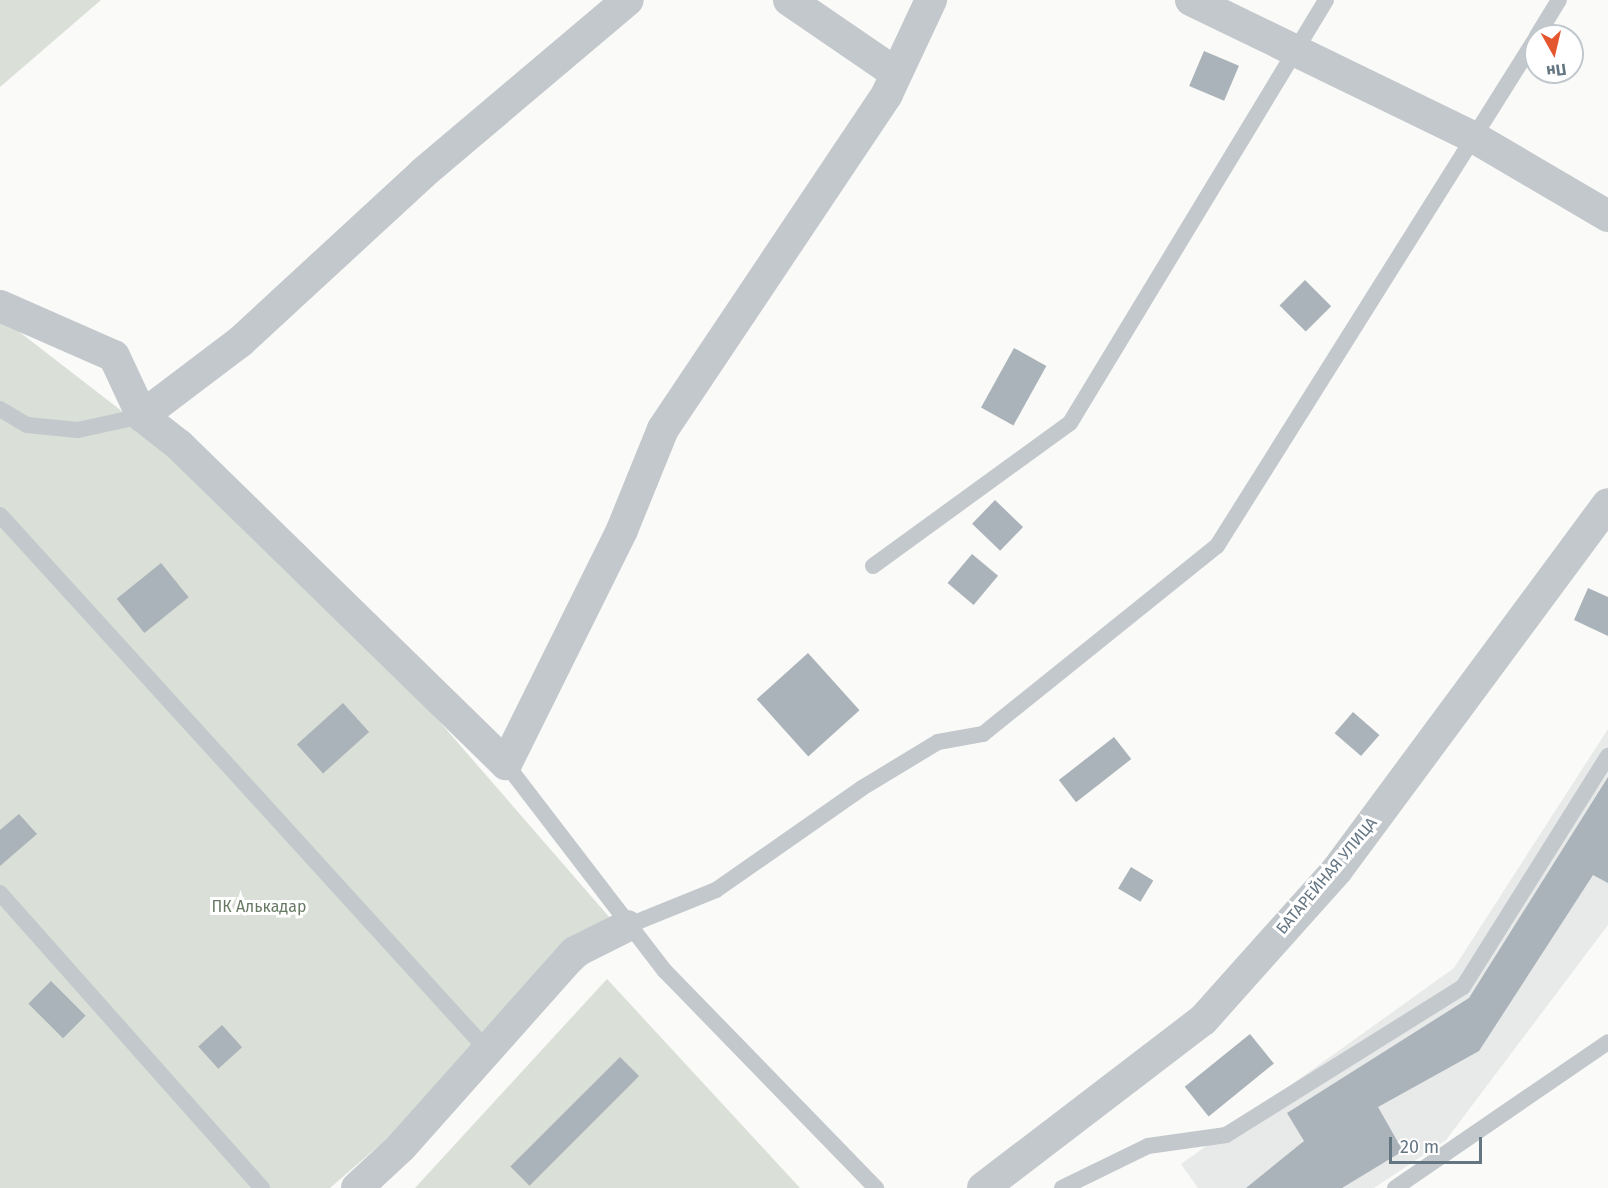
<!DOCTYPE html>
<html>
<head>
<meta charset="utf-8">
<style>
	body { margin:0 }
	#map { position:relative; width:1608px; height:1188px; overflow:hidden; background:#fafaf8; font-family:"Fira Sans",sans-serif }
	div>[style] { position:absolute }
	[style*='--x'] { left:calc(var(--x)*1px); top:calc(var(--y)*1px); width:calc(var(--w)*1px); rotate:calc(var(--a)*1deg) }
	.built>* { inset:0; background:#e8e9e9 }
	.green>* { inset:0; background:#dadfd7 }
	.building>* { inset:0; background:#aab3b9; transform-origin:0 0 }
	.lane>* { height:16px; margin:-8px; padding:0 8px; transform-origin:8px; border-radius:8px; background:#c3c8cc }
	.street>* { height:32px; margin:-16px; padding:0 16px; transform-origin:16px; border-radius:16px; background:#c3c8cc }
	span { translate:-50% -50%; white-space:nowrap; text-align:center; line-height:1.15; -webkit-text-stroke:6px #fff; paint-order:stroke }
	.street-label { font-size:16px; color:#657683 }
	.park-label { font-size:16px; color:#687a64 }
	.north { position:absolute; left:1524px; top:24px; width:60px; height:60px; box-sizing:border-box; background:#fff; border:2px solid #c1c8cd; border-radius:50%; rotate:172deg; font-size:16px; font-weight:700; line-height:24px; text-align:center; color:#657683 }
	.north::after { content:''; display:block; margin:auto; width:21px; height:27px; background:#e4572e; clip-path:polygon(50% 0,100% 100%,50% 72%,0 100%) }
	.scale { position:absolute; left:1389px; top:1137px; width:93px; height:27px; box-sizing:border-box; border:3px solid #657683; border-top:0; padding-left:8px; font-size:18px; line-height:21px; white-space:nowrap; color:#657683; -webkit-text-stroke:4px #fff; paint-order:stroke }
</style>
</head>
<body>
<div id="map">
	<div class="built">
		<div style="clip-path:polygon(1608px 729px,1608px 925px,1446px 1140px,1374px 1188px,1198px 1188px,1181px 1164px,1454px 968px)"></div>
	</div>
	<div class="green">
		<div style="clip-path:polygon(0 0,101px 0,0 87px)"></div>
		<div style="clip-path:polygon(0 317px,268px 524px,623px 933px,330px 1188px,0 1188px)"></div>
		<div style="clip-path:polygon(607px 979px,800px 1188px,415px 1188px)"></div>
	</div>
	<div class="building">
		<div style="left:1204px;top:51px;width:38px;height:38px;rotate:23deg"></div>
		<div style="left:1305px;top:280px;width:37px;height:36px;rotate:45deg"></div>
		<div style="left:1014px;top:348px;width:37px;height:68px;rotate:29deg"></div>
		<div style="left:995px;top:500px;width:39px;height:33px;rotate:44deg"></div>
		<div style="left:972px;top:554px;width:34px;height:38px;rotate:40deg"></div>
		<div style="left:161px;top:563px;width:44px;height:57px;rotate:51deg"></div>
		<div style="clip-path:polygon(1588px 588px,1608px 597px,1608px 636px,1574px 620px)"></div>
		<div style="left:808px;top:653px;width:77px;height:69px;rotate:48deg"></div>
		<div style="left:343px;top:703px;width:39px;height:62px;rotate:48deg"></div>
		<div style="left:1353px;top:712px;width:35px;height:28px;rotate:41deg"></div>
		<div style="left:1114px;top:737px;width:28px;height:70px;rotate:52deg"></div>
		<div style="clip-path:polygon(1608px 777px,1608px 883px,1593px 875px,1479px 1051px,1378px 1107px,1403px 1151px,1342px 1188px,1246px 1188px,1304px 1141px,1287px 1113px,1469px 998px)"></div>
		<div style="clip-path:polygon(19px 814px,37px 834px,0 866px,0 830px)"></div>
		<div style="left:1131px;top:867px;width:26px;height:25px;rotate:31deg"></div>
		<div style="left:51px;top:981px;width:49px;height:32px;rotate:45deg"></div>
		<div style="left:222px;top:1025px;width:30px;height:32px;rotate:48deg"></div>
		<div style="left:1250px;top:1034px;width:38px;height:84px;rotate:51deg"></div>
		<div style="left:620px;top:1057px;width:27px;height:155px;rotate:45deg"></div>
	</div>
	<div class="lane">
		<div style="--x:1537;--y:36;--w:42;--a:-58.6"></div>
		<div style="--x:0;--y:409;--w:31;--a:31"></div>
		<div style="--x:27;--y:425;--w:51;--a:5.6"></div>
		<div style="--x:78;--y:430;--w:66;--a:-12.3"></div>
		<div style="--x:0;--y:515;--w:725;--a:47.68"></div>
		<div style="--x:873;--y:566;--w:243;--a:-36"></div>
		<div style="--x:1070;--y:423;--w:494;--a:-58.8"></div>
		<div style="--x:506;--y:764;--w:261;--a:52.5"></div>
		<div style="--x:665;--y:971;--w:303;--a:45.8"></div>
		<div style="--x:0;--y:893;--w:395;--a:48.4"></div>
		<div style="--x:627;--y:926;--w:96;--a:-22"></div>
		<div style="--x:716;--y:890;--w:178;--a:-34.9"></div>
		<div style="--x:862;--y:788;--w:89;--a:-31.2"></div>
		<div style="--x:938;--y:742;--w:46;--a:-10.1"></div>
		<div style="--x:983;--y:734;--w:300;--a:-38.8"></div>
		<div style="--x:1217;--y:546;--w:600;--a:-57.87"></div>
		<div style="--x:1062;--y:1188;--w:96;--a:-26"></div>
		<div style="--x:1148;--y:1146;--w:79;--a:-8"></div>
		<div style="--x:1226;--y:1135;--w:279;--a:-32"></div>
		<div style="--x:1463;--y:987;--w:273;--a:-57.9"></div>
		<div style="--x:1395;--y:1188;--w:258;--a:-34.4"></div>
	</div>
	<div class="street">
		<div style="--x:789;--y:0;--w:119;--a:34.4"></div>
		<div style="--x:1191;--y:0;--w:316;--a:25.9"></div>
		<div style="--x:1475;--y:138;--w:154;--a:30.4"></div>
		<div style="--x:0;--y:306;--w:124;--a:23.7"></div>
		<div style="--x:114;--y:356;--w:66;--a:65"></div>
		<div style="--x:142;--y:416;--w:123;--a:-37.1"></div>
		<div style="--x:240;--y:342;--w:249;--a:-42.7"></div>
		<div style="--x:423;--y:173;--w:268;--a:-40.2"></div>
		<div style="--x:142;--y:416;--w:47;--a:38.1"></div>
		<div style="--x:179;--y:445;--w:457;--a:44.3"></div>
		<div style="--x:506;--y:764;--w:261;--a:-63.6"></div>
		<div style="--x:622;--y:530;--w:109;--a:-67.9"></div>
		<div style="--x:663;--y:429;--w:403;--a:-56.2"></div>
		<div style="--x:887;--y:94;--w:104;--a:-64.9"></div>
		<div style="--x:357;--y:1188;--w:60;--a:-43"></div>
		<div style="--x:401;--y:1147;--w:261;--a:-48.3"></div>
		<div style="--x:575;--y:952;--w:58;--a:-26.6"></div>
		<div style="--x:983;--y:1188;--w:277;--a:-37.4"></div>
		<div style="--x:1203;--y:1020;--w:201;--a:-48.2"></div>
		<div style="--x:1337;--y:870;--w:455;--a:-53.5"></div>
	</div>
	<div class="street-label">
		<span style="left:1327px;top:876px;rotate:-50deg">БАТАРЕЙНАЯ УЛИЦА</span>
	</div>
	<div class="park-label">
		<span style="left:259px;top:907px">ПК Алькадар</span>
	</div>
	<div class="north">Пн</div>
	<div class="scale">20 m</div>
</div>
</body>
</html>
